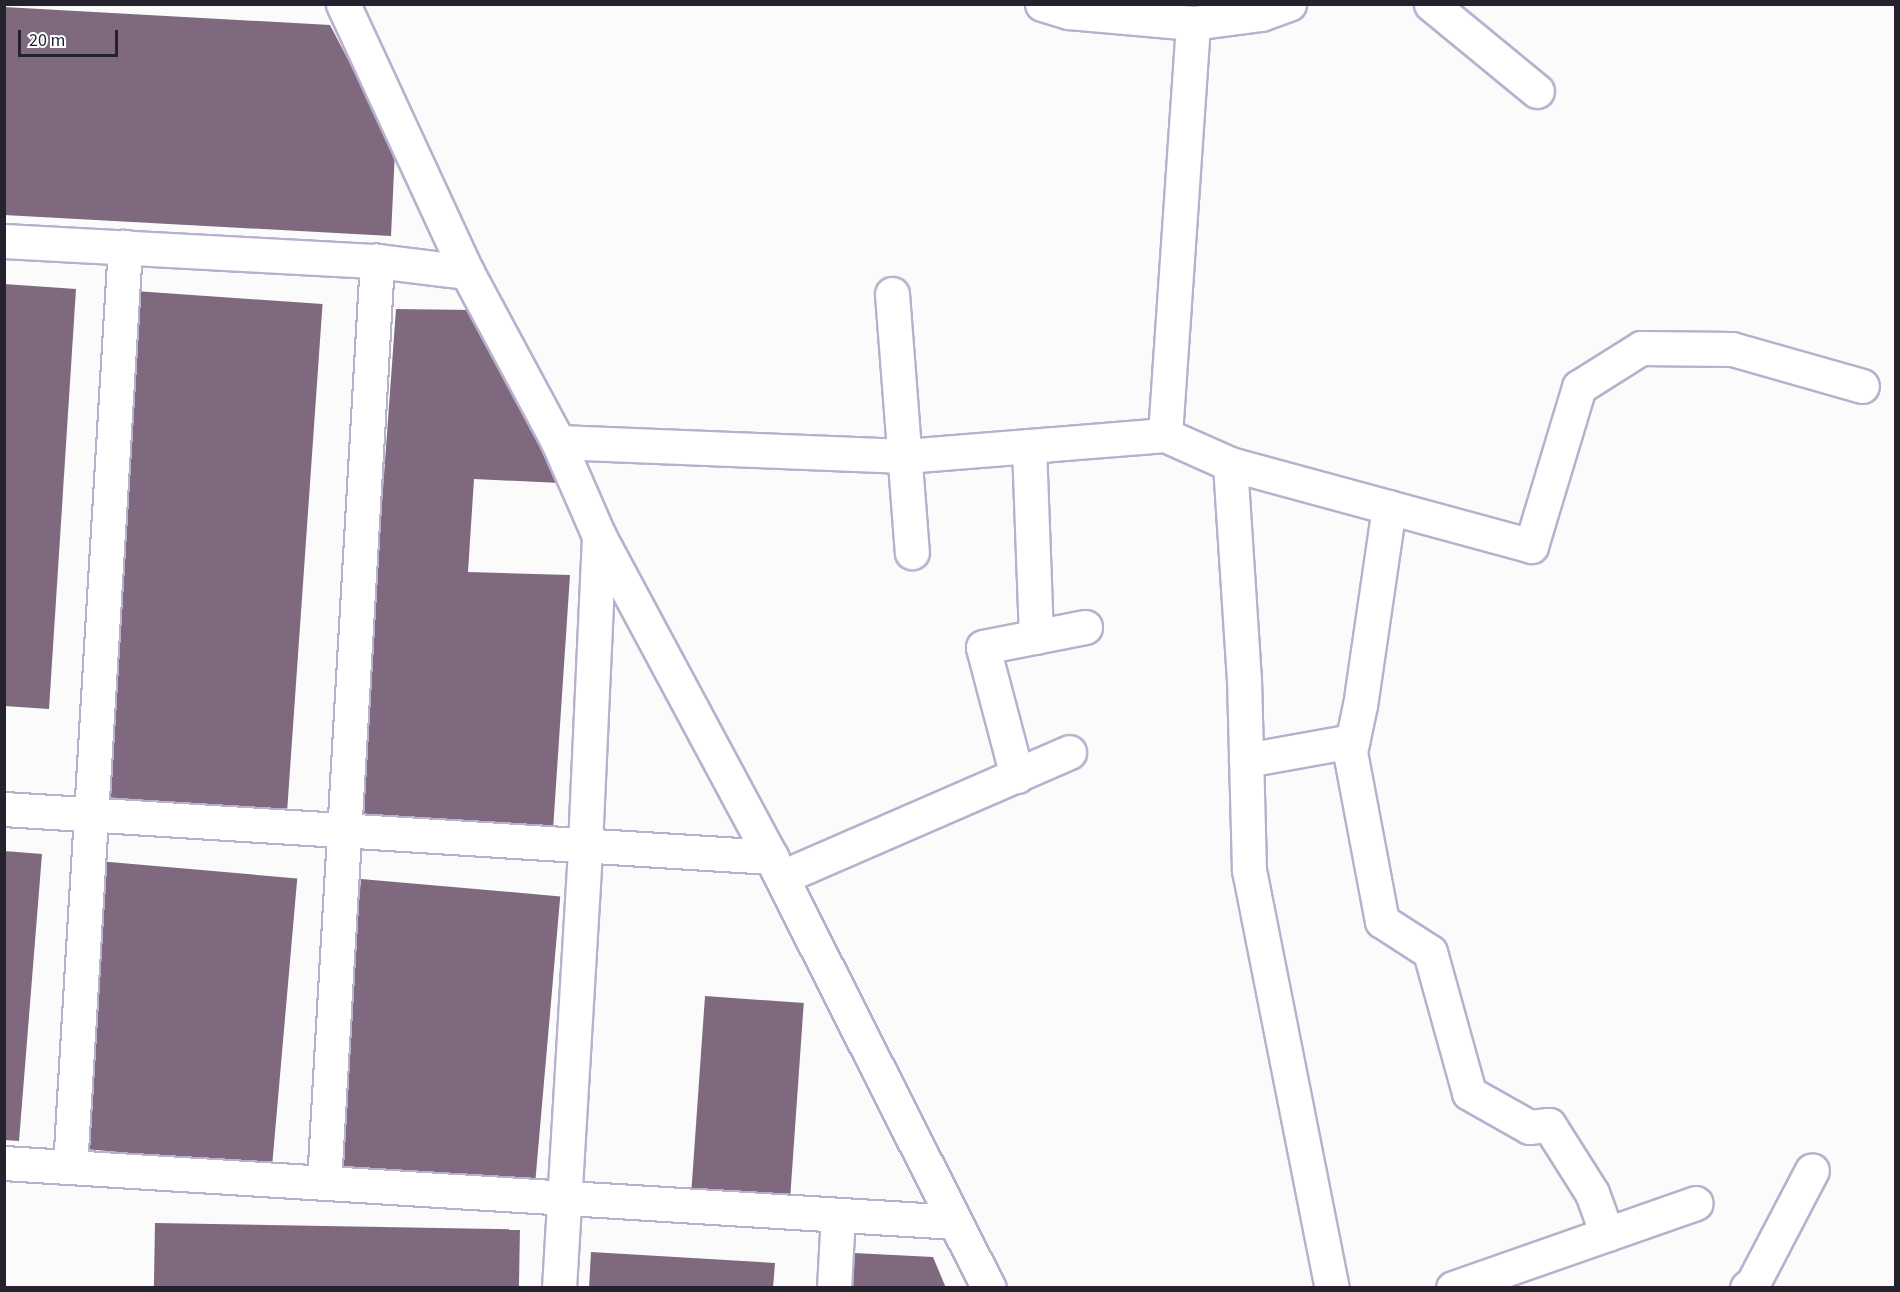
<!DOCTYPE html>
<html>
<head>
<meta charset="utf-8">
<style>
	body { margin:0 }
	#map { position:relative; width:1900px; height:1292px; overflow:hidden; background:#fbfbfb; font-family:"Source Sans 3",sans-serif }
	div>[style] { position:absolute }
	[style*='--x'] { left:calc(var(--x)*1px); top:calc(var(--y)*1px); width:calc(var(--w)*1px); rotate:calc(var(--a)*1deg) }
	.building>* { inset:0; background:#7f697f; transform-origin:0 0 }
	.roads { filter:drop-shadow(2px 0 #b7b1ce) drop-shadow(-2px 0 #b7b1ce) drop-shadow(0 2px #b7b1ce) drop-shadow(0 -2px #b7b1ce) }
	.minor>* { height:33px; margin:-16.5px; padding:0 16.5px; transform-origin:16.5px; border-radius:16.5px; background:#fff }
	span { translate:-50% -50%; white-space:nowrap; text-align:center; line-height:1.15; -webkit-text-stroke:4.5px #fff; paint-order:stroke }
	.frame { position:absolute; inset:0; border:6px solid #24222d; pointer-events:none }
	.scale { position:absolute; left:18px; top:30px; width:100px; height:27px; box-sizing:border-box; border:3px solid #24222d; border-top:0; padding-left:8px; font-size:18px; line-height:21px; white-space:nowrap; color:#24222d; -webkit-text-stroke:4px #fff; paint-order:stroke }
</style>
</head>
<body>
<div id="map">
	<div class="building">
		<div style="clip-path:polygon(4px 7px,330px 25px,395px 150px,391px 236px,4px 215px)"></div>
		<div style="clip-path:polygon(4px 284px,76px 289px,49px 709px,4px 706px)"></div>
		<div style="left:135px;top:291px;width:188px;height:507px;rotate:4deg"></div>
		<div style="clip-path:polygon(396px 309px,472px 310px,560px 483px,474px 479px,468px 572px,570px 575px,553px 830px,359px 821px)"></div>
		<div style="clip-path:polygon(4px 851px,42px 854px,19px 1141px,4px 1140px)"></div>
		<div style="left:98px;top:861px;width:200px;height:288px;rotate:5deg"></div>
		<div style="left:361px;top:879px;width:200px;height:289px;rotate:5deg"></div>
		<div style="left:705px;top:996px;width:99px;height:195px;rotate:4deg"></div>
		<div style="left:155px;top:1223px;width:365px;height:65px;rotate:1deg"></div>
		<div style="clip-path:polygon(591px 1252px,775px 1263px,773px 1288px,589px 1288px)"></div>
		<div style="clip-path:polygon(854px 1253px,933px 1257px,946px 1288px,852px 1288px)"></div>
	</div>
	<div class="roads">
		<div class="minor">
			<div style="--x:343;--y:4;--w:295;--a:65.2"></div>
			<div style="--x:467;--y:272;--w:193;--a:61.8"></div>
			<div style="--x:558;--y:442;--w:103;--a:66.4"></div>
			<div style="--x:599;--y:536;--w:364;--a:61.8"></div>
			<div style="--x:771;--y:857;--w:483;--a:63.2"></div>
			<div style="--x:1042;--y:4;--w:28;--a:17"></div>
			<div style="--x:1069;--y:12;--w:124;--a:5.1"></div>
			<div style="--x:1193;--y:23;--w:69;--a:-7.5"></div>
			<div style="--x:1261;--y:14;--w:30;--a:-20"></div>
			<div style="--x:1431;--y:4;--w:137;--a:39.4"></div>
			<div style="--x:4;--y:241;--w:374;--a:3.1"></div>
			<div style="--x:377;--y:261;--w:91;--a:7"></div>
			<div style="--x:892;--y:294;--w:259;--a:85.6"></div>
			<div style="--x:1165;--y:435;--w:413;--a:-86.1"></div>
			<div style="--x:558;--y:442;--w:347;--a:2.3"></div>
			<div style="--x:905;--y:456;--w:261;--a:-4.6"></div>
			<div style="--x:1165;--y:435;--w:71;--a:24"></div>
			<div style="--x:1230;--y:464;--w:312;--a:15.2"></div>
			<div style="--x:1531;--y:546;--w:166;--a:-73.2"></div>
			<div style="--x:1579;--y:387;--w:73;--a:-32.2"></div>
			<div style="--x:1641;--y:348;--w:91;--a:0.6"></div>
			<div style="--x:1732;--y:349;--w:135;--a:15.9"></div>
			<div style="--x:1029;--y:446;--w:191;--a:87.9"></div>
			<div style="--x:1230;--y:464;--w:215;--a:86.3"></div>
			<div style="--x:1244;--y:679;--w:191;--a:88.5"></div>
			<div style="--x:1249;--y:870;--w:426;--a:78.8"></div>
			<div style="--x:1389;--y:507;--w:200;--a:98.3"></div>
			<div style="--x:1360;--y:705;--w:48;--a:102"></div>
			<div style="--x:1350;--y:752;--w:172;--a:79.3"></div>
			<div style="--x:1382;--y:921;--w:57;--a:32.9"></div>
			<div style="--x:1430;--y:952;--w:146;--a:74.5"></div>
			<div style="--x:1469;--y:1093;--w:69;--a:29.5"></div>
			<div style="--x:1529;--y:1127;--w:20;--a:-6"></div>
			<div style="--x:1549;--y:1125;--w:80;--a:57.7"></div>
			<div style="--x:1592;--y:1193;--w:44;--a:69.9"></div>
			<div style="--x:1246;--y:760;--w:108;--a:-10.2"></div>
			<div style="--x:1017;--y:776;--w:133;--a:-104.8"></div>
			<div style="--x:983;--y:647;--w:104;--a:-11.1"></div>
			<div style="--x:4;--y:809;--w:769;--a:3.58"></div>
			<div style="--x:782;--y:877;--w:313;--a:-23.5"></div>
			<div style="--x:4;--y:1163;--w:952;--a:3.55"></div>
			<div style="--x:70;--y:1167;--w:922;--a:-86.58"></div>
			<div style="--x:324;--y:1183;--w:924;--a:-86.71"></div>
			<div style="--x:559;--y:1288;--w:444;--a:-86.6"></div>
			<div style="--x:585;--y:845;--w:309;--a:-87.4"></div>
			<div style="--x:834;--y:1288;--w:73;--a:-86.9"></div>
			<div style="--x:1453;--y:1288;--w:257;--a:-19.3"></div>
			<div style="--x:1747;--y:1288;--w:8;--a:-40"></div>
			<div style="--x:1753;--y:1283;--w:127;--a:-62.4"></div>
		</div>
	</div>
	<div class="frame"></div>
	<div class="scale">20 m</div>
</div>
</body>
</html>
